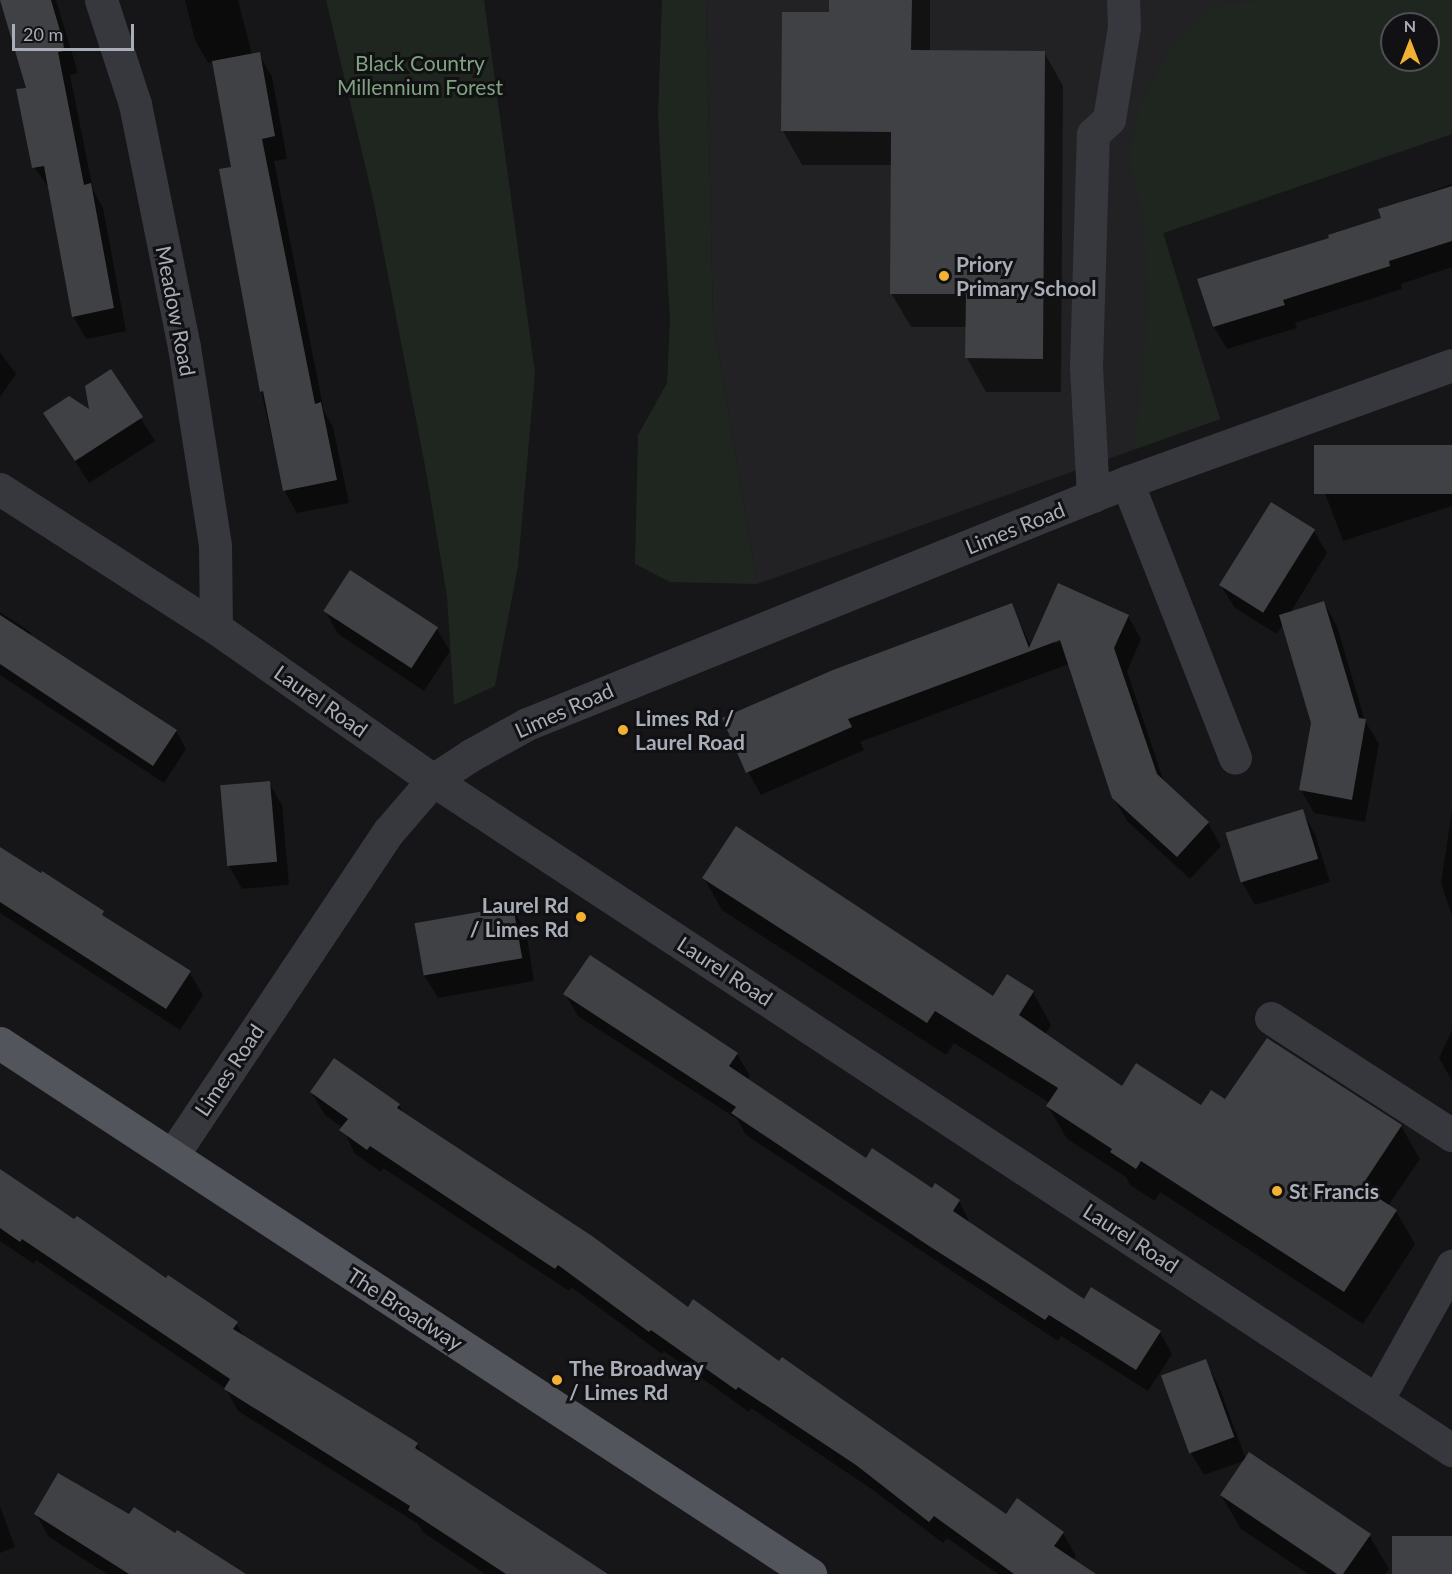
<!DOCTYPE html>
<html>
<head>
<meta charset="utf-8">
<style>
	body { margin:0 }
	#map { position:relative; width:1452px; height:1574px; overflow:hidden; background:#161618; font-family:Lato,sans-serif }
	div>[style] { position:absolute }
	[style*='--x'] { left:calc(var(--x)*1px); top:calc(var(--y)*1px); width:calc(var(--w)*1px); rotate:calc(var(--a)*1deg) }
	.built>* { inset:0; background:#222225 }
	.green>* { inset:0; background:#1e261f }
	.shadow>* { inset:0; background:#0007 }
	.building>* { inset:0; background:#404145; transform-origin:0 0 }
	.minor>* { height:33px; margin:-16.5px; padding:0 16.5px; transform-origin:16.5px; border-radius:16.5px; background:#37383d }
	.major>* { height:33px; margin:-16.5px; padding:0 16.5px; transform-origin:16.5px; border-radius:16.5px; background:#53555c }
	.dots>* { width:16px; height:16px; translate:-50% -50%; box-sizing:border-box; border:3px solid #111113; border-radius:50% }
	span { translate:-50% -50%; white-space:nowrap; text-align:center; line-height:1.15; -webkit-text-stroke:6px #111113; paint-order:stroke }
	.park-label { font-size:21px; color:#7fa381 }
	.poi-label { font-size:21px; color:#a8adb8; font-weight:700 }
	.left { translate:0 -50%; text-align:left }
	.right { translate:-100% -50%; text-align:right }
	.street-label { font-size:21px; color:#a8adb8 }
	.north { position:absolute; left:1380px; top:12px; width:60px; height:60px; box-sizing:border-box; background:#111113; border:2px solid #4d4f55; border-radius:50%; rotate:0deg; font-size:16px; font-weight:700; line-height:24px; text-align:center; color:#a8adb8 }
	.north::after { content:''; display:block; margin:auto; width:21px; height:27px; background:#f2b134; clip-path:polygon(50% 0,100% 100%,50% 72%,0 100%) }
	.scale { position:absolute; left:12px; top:24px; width:122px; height:27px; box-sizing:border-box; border:3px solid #a8adb8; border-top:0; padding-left:8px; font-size:18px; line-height:21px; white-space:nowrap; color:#a8adb8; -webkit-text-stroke:4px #111113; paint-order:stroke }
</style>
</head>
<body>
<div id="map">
	<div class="built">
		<div style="clip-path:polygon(evenodd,706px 0,1452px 0,1452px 134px,1163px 233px,1220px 419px,757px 584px,713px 320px,706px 0,1392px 24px,1428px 24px,1428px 60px,1392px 60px,1392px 24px)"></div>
	</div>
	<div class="green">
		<div style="clip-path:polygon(326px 0,484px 0,535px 373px,518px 566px,495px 686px,454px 705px,447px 596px,426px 471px,374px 203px)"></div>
		<div style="clip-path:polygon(662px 0,706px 0,713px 320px,757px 584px,670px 582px,635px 564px,638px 435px,667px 383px,670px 320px,658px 116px)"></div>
		<div style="clip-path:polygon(evenodd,1276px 0,1452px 0,1452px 134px,1163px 233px,1220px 419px,1135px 449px,1149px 303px,1143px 217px,1129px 158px,1140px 106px,1171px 46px,1213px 6px,1276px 0,1392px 24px,1428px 24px,1428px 60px,1392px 60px,1392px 24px)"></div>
	</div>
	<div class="shadow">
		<div style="clip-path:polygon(2px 0,56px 0,78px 73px,70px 75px,93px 190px,103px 208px,126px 331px,86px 339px,73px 316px,50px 190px,34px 167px,27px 89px)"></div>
		<div style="clip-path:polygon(185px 0,238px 0,252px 55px,259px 54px,272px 77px,287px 159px,274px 161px,324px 411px,333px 427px,349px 503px,297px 513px,284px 490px,261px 391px,233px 168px,213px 62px,208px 63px,195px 40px)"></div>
		<div style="clip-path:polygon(830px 0,930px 0,930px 52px,1044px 52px,1063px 86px,1061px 392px,986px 392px,967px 358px,967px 327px,911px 327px,891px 293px,892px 165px,802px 165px,783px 131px,830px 14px)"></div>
		<div style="clip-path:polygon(1452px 184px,1452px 267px,1401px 284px,1402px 289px,1295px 323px,1297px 328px,1227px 349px,1214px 327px,1199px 280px,1331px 239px,1383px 219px,1380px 210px)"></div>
		<div style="clip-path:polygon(0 352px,16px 374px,0 397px)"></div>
		<div style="clip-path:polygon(111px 371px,155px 441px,89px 483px,45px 414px,91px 412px)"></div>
		<div style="clip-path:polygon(1452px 447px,1452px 506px,1343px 541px,1323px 488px)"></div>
		<div style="clip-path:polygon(1314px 531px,1327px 553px,1290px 613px,1324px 603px,1337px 626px,1365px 721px,1379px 744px,1365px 822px,1314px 813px,1301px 790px,1313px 723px,1283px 624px,1277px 634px,1235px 608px,1221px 586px)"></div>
		<div style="clip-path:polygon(evenodd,1011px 605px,1031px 646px,1128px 616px,1141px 639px,1127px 671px,1164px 782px,1208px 823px,1221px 846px,1190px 879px,1127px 821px,1113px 797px,1069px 664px,860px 742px,864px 750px,761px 795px,748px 772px,1011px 605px,1067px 639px,1055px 644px,1055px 641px,1067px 639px)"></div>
		<div style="clip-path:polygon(325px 611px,437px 629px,450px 651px,424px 691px,338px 634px)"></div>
		<div style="clip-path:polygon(0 612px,29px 631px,34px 639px,176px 731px,186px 749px,164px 783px,0 675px)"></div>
		<div style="clip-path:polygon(269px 783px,282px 805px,289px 885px,242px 889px,229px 866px)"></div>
		<div style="clip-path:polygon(1452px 810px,1452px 916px,1441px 883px)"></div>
		<div style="clip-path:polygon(1302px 811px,1315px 834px,1330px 882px,1255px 905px,1242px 882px)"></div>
		<div style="clip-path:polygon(0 849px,189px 972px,203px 995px,180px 1030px,0 913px)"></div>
		<div style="clip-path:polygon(704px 878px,993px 999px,1033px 992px,1051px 1025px,1045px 1035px,1122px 1088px,1201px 1107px,1226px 1101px,1401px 1126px,1420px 1159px,1388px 1206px,1396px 1211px,1415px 1244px,1363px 1324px,1160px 1192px,1155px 1201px,1130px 1185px,1126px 1177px,1067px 1139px,1048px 1106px,1050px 1103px,954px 1043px,946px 1055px,722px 910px)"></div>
		<div style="clip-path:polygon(512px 908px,526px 931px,534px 981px,438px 998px,424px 975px)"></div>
		<div style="clip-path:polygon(565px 994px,737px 1054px,750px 1076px,747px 1080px,866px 1160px,959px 1201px,971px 1225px,1085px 1301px,1160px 1332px,1172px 1354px,1148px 1391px,1061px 1336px,1058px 1341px,746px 1135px,737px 1119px,578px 1016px)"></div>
		<div style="clip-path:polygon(1452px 1030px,1452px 1081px,1439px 1058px)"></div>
		<div style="clip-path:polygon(311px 1092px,399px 1105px,404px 1114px,688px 1309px,779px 1363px,1006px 1516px,1063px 1533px,1076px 1556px,1073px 1560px,1094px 1574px,998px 1574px,947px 1538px,943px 1543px,870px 1488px,751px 1408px,749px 1412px,664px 1351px,662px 1354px,571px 1287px,569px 1291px,383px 1168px,381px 1172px,354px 1153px,343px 1128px,325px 1115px)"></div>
		<div style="clip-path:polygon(0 1171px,236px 1323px,245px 1338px,417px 1444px,423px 1456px,507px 1512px,609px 1574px,485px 1574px,423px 1532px,418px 1524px,238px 1411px,226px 1389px,36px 1260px,34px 1264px,0 1241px)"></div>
		<div style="clip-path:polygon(1205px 1361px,1218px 1384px,1246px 1459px,1369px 1535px,1389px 1569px,1385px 1574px,1308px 1574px,1241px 1529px,1221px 1495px,1246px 1460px,1204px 1475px,1191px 1453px,1163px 1377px)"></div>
		<div style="clip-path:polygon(0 1506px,15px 1547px,0 1553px)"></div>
		<div style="clip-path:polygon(36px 1514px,129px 1516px,244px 1574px,107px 1574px,49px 1537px)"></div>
	</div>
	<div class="building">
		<div style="clip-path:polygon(0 0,51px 0,63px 41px,64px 51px,58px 52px,84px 185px,91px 183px,114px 308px,72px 317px,44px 166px,32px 168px,16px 89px,26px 88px)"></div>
		<div style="clip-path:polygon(829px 0,912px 0,911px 50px,1045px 51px,1043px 359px,965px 358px,966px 294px,890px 294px,891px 132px,781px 131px,782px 12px,829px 12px)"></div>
		<div style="clip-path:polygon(260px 52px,275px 136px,262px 139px,315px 404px,321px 402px,337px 480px,283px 491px,263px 391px,260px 392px,219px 169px,231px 167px,212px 61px)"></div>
		<div style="clip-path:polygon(1452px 186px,1452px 241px,1389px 261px,1390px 266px,1283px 300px,1285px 305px,1213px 327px,1197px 279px,1329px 238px,1328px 235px,1381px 218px,1378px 209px)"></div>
		<div style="clip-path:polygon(111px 369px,143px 417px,75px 461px,43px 413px,69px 396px,89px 409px,85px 386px)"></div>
		<div style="left:1452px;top:445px;width:49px;height:138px;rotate:90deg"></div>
		<div style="left:1271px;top:502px;width:52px;height:98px;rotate:32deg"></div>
		<div style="left:350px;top:570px;width:105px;height:49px;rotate:33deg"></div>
		<div style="clip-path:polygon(1058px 583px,1129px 615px,1114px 648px,1157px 774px,1209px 822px,1177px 857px,1112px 798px,1060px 640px,848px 719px,852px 727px,746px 773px,722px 718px,833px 670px,1012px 603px,1029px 648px)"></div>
		<div style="clip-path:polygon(1324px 601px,1359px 718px,1366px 719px,1352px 800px,1299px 790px,1311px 723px,1279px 615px)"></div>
		<div style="clip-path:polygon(0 615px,177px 730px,153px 766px,0 664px)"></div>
		<div style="left:270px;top:781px;width:81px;height:50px;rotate:85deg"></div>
		<div style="left:1303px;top:809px;width:52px;height:81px;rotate:73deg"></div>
		<div style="clip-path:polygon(736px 826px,993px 996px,1007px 974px,1034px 991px,1019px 1015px,1122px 1086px,1136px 1063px,1201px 1105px,1211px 1090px,1225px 1099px,1267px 1038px,1402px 1125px,1361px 1187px,1397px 1210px,1344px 1292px,1141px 1161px,1136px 1169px,1110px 1152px,1112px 1149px,1046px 1106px,1058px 1088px,935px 1011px,927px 1023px,702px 878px)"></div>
		<div style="clip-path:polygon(0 847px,41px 873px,42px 871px,104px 911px,102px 915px,191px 971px,166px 1009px,0 902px)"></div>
		<div style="left:513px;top:906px;width:53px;height:100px;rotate:80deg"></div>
		<div style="clip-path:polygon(590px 955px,738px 1053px,729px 1066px,866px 1158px,872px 1148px,932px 1188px,935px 1183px,960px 1200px,953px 1211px,1084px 1299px,1091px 1287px,1161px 1331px,1136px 1370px,1049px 1315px,1045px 1320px,929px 1246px,731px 1113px,736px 1107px,563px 994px)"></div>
		<div style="clip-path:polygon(334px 1058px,400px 1104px,397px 1108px,592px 1236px,688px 1307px,693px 1299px,779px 1361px,782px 1357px,1006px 1514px,1017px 1498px,1064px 1532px,1054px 1546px,1096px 1574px,1014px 1574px,934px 1516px,929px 1522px,856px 1465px,738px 1387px,736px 1390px,651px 1330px,649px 1332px,558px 1265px,555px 1269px,370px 1146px,367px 1150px,339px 1130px,348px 1119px,310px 1092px)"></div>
		<div style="clip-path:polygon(0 1169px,74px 1219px,77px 1216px,166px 1278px,168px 1275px,238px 1322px,233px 1329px,391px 1426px,418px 1443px,415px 1448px,608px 1574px,506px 1574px,408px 1510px,410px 1506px,224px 1389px,230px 1379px,22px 1239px,20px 1242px,0 1228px)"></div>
		<div style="left:1206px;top:1359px;width:83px;height:48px;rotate:70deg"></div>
		<div style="clip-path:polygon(1249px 1452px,1371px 1534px,1343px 1574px,1337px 1574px,1220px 1495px)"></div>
		<div style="clip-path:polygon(58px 1473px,129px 1514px,134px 1507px,175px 1533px,177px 1530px,246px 1574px,129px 1574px,34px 1514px)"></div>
		<div style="left:1452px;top:1536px;width:38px;height:60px;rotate:90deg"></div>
	</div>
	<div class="minor">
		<div style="--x:101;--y:0;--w:109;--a:71.9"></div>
		<div style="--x:135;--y:104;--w:248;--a:78.6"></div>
		<div style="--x:184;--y:347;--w:201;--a:81.1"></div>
		<div style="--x:215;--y:546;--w:82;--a:89.3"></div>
		<div style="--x:1127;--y:482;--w:296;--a:68.6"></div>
		<div style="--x:0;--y:489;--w:257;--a:32.8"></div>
		<div style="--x:216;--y:628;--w:265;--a:35"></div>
		<div style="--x:433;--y:780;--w:1220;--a:33.33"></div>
		<div style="--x:1093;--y:496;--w:130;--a:-93.1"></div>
		<div style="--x:1086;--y:366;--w:232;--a:-88.3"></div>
		<div style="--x:1093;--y:134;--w:22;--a:-43"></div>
		<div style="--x:1109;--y:119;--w:93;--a:-80.7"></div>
		<div style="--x:1124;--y:27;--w:27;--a:-92"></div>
		<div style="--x:1271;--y:1018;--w:216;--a:32.9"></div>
		<div style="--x:172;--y:1156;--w:391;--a:-56.3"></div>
		<div style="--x:389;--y:831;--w:67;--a:-49.2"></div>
		<div style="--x:433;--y:780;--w:45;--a:-33.3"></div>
		<div style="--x:471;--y:755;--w:64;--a:-29"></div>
		<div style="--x:527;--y:724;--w:647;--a:-21.97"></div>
		<div style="--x:1127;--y:482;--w:345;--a:-19.8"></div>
		<div style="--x:1377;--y:1400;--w:154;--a:-60.8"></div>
	</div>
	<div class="major">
		<div style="--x:0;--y:1043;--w:969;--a:33.25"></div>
	</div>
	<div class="dots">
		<div style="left:944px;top:276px;background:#f2b134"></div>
		<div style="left:623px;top:730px;background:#f2b134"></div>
		<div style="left:581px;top:917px;background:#f2b134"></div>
		<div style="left:1277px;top:1191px;background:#f2b134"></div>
		<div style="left:557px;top:1380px;background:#f2b134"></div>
	</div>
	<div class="park-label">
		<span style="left:420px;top:75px">Black Country<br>Millennium Forest</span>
	</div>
	<div class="poi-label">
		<span class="left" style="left:956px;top:276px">Priory<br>Primary School</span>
		<span class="left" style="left:635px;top:730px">Limes Rd /<br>Laurel Road</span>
		<span class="right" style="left:569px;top:917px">Laurel Rd<br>/ Limes Rd</span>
		<span class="left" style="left:1289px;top:1191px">St Francis</span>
		<span class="left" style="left:569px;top:1380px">The Broadway<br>/ Limes Rd</span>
	</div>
	<div class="street-label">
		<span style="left:176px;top:311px;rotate:79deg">Meadow Road</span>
		<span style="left:1015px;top:528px;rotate:-22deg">Limes Road</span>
		<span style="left:321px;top:701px;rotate:35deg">Laurel Road</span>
		<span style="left:564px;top:710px;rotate:-24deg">Limes Road</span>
		<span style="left:725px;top:971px;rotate:33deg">Laurel Road</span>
		<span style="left:229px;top:1070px;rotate:-56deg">Limes Road</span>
		<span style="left:1131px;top:1238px;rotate:33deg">Laurel Road</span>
		<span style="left:405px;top:1309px;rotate:33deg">The Broadway</span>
	</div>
	<div class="north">N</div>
	<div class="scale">20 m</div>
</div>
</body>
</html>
